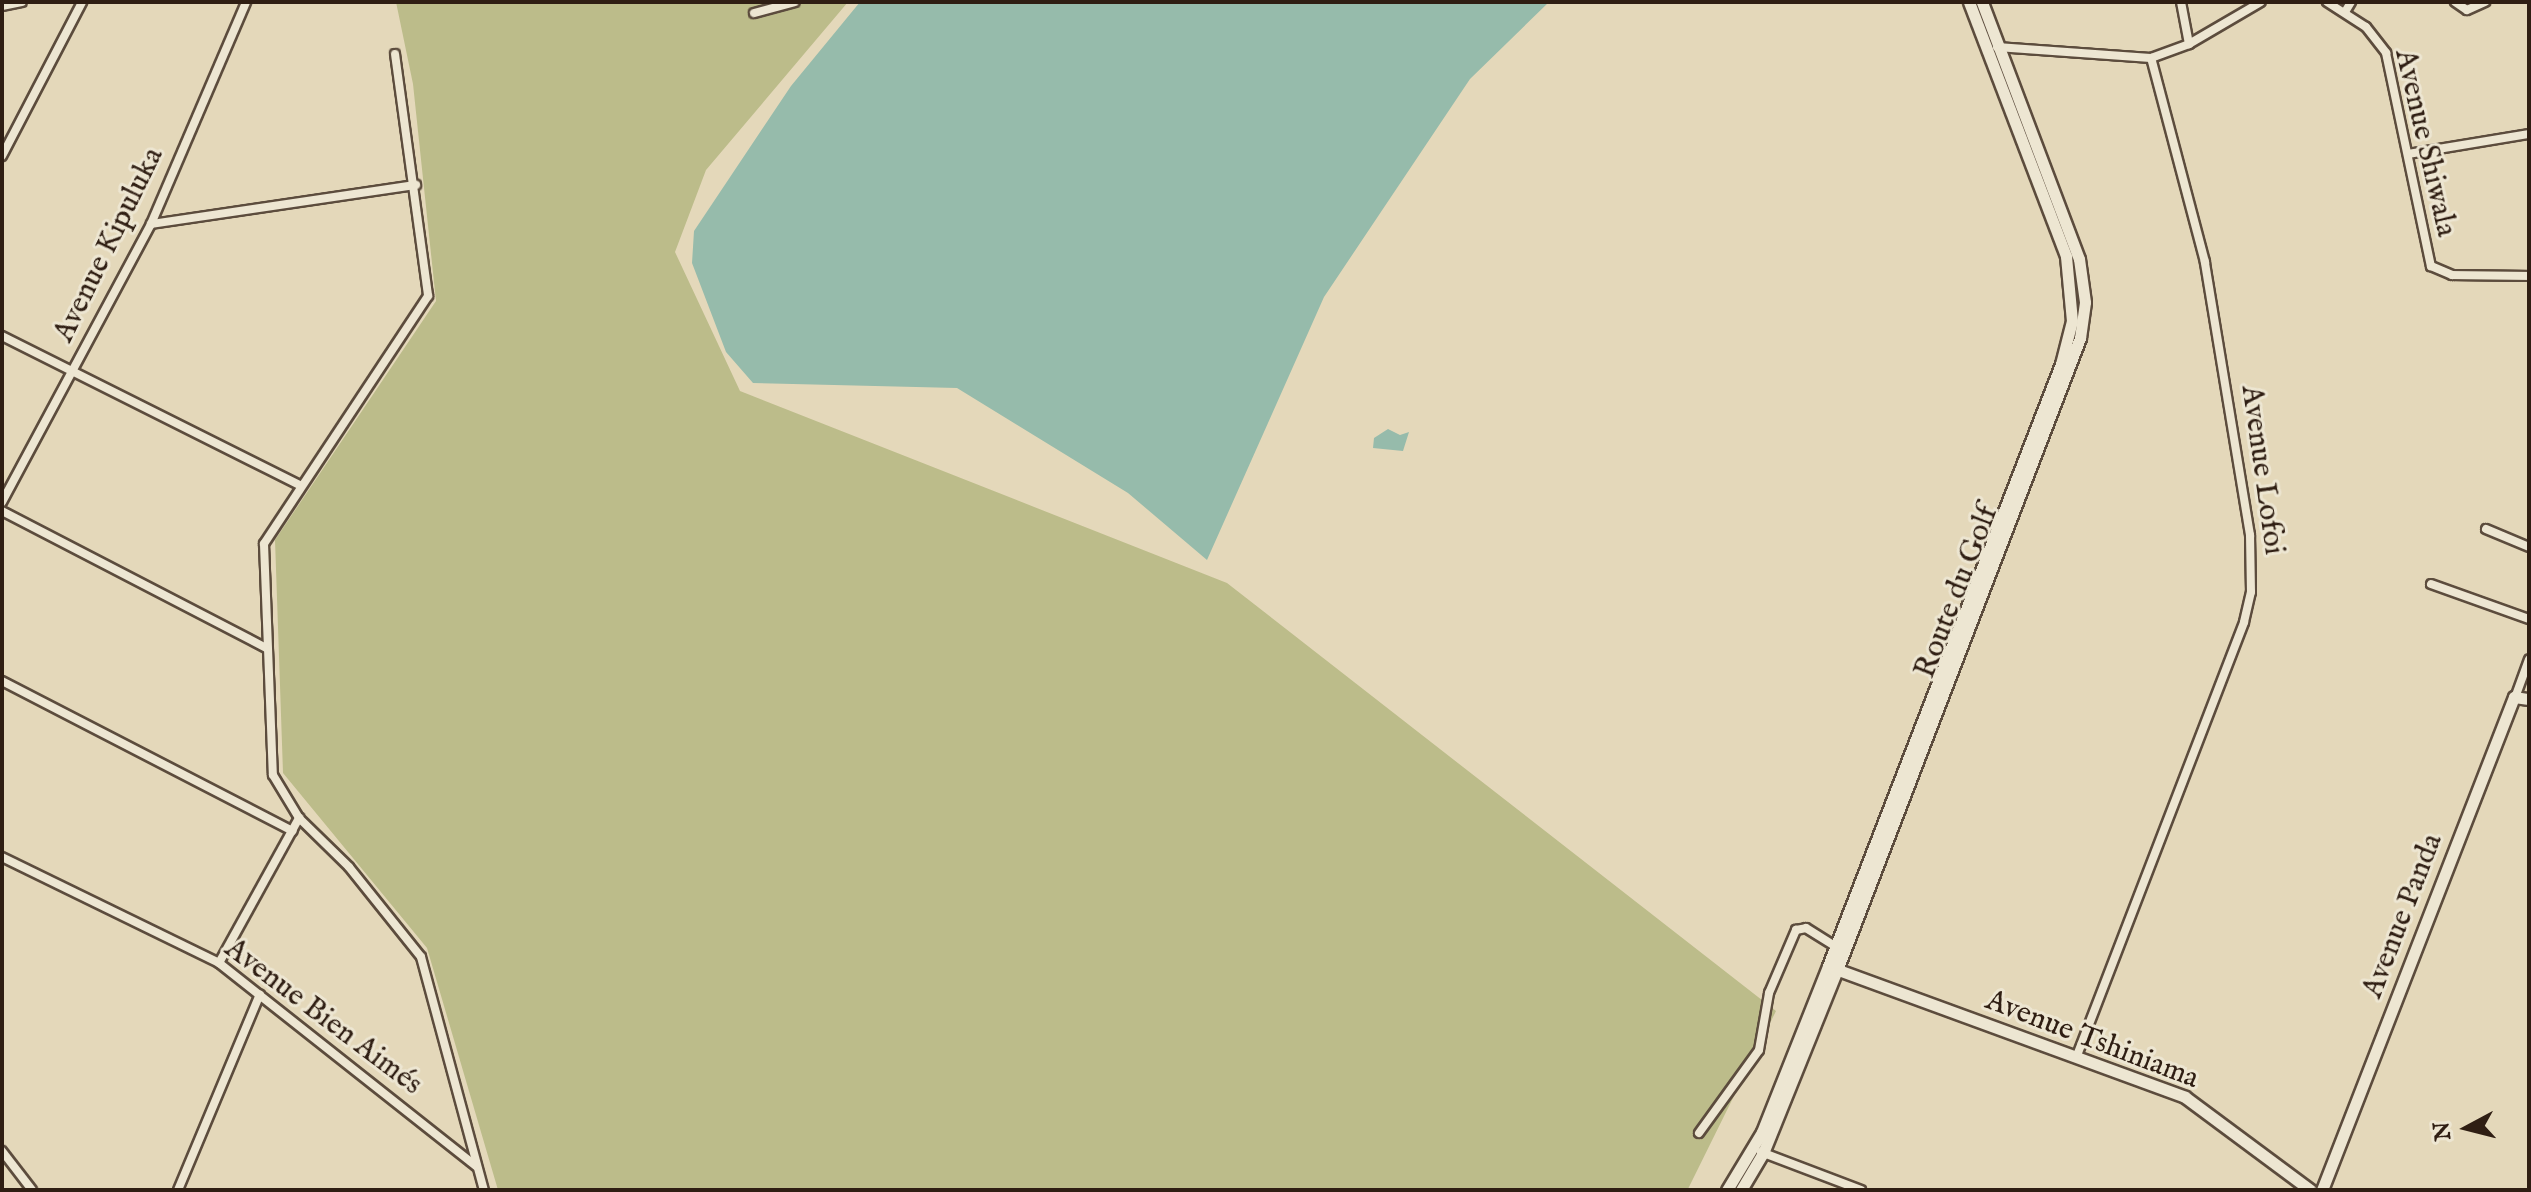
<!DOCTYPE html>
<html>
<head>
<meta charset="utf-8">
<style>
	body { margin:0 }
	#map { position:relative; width:2531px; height:1192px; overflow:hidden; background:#e4d8ba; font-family:"IM FELL English",serif }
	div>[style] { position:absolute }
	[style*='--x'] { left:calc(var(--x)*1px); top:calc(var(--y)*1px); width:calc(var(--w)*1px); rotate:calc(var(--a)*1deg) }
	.green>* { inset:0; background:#bcbc8a }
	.water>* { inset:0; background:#96bbab }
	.roads { filter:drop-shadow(2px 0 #5c4c3d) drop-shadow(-2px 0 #5c4c3d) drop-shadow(0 2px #5c4c3d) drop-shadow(0 -2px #5c4c3d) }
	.street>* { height:8px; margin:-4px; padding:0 4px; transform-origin:4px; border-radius:4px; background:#ede6d2 }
	.secondary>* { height:11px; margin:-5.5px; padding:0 5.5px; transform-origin:5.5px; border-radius:5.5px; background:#ede6d2 }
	span { translate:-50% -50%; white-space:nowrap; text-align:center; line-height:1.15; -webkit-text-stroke:6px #ede6d2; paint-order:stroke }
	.street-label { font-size:30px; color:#2f1e13 }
	.frame { position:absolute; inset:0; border:4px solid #2f1e13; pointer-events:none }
	.north { position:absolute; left:2427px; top:1088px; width:80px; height:80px; -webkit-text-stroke:6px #ede6d2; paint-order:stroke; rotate:263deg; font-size:22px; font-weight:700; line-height:32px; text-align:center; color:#2f1e13 }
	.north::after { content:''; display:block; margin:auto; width:28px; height:36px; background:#2f1e13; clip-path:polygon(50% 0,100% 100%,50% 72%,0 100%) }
</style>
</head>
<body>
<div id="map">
	<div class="green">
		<div style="clip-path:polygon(396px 2px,848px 2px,706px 170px,675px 252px,740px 391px,1227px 583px,1776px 1011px,1688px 1189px,498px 1190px,427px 948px,283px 773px,275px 540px,436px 301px,413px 84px)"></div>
	</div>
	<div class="water">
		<div style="clip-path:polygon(860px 2px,1549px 2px,1470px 79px,1324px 297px,1207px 560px,1128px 493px,957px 388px,753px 383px,726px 352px,692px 263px,694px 231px,791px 86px)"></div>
		<div style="clip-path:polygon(1388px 429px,1400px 435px,1409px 432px,1403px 451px,1373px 448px,1374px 438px)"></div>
	</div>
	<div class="roads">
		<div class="street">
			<div style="--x:2181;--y:2;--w:43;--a:79.2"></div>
			<div style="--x:2327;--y:2;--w:46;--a:32.7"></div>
			<div style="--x:2366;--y:27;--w:33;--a:52"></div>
			<div style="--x:2386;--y:53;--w:218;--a:78.1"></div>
			<div style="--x:2431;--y:266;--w:23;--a:23"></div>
			<div style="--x:2452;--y:275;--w:77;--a:0.7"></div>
			<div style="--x:2455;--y:2;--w:14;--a:34"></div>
			<div style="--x:2467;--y:10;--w:20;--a:-24"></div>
			<div style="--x:2;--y:6;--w:20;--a:-11"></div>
			<div style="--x:2345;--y:12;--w:12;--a:-59"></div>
			<div style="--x:754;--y:13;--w:42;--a:-15"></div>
			<div style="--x:1997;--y:47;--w:154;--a:4.1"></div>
			<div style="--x:2151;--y:58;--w:40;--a:-20.2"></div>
			<div style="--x:2189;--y:44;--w:83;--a:-30.3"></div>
			<div style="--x:395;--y:54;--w:244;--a:82.2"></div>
			<div style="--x:428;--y:296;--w:297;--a:123.5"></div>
			<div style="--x:264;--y:544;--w:231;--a:87.8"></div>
			<div style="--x:273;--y:775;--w:50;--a:58.8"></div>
			<div style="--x:299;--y:818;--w:70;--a:44.4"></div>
			<div style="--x:349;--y:867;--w:115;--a:51.3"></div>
			<div style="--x:421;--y:957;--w:241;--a:74.9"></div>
			<div style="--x:2408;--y:154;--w:123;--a:-9.4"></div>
			<div style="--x:2;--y:156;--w:174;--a:-62.5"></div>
			<div style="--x:151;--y:224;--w:268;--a:-8.4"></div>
			<div style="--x:2;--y:336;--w:333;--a:26.6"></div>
			<div style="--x:2;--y:502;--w:315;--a:-61.8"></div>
			<div style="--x:151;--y:224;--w:241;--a:-66.8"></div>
			<div style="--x:2;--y:511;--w:297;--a:27.4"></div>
			<div style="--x:2486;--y:529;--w:47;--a:22.7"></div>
			<div style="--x:2431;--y:584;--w:104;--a:19.7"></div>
			<div style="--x:2;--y:681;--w:327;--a:27.3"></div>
			<div style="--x:2516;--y:695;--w:38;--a:-70"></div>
			<div style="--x:2;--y:857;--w:242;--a:26"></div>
			<div style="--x:219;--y:963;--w:328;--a:38.3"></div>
			<div style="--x:219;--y:963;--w:166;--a:-61.1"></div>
			<div style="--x:2076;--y:1058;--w:467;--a:-68.9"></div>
			<div style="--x:2244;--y:622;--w:31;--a:-77"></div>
			<div style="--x:2251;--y:592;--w:57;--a:-91"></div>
			<div style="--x:2250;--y:535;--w:277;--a:-99.4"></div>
			<div style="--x:2205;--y:262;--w:211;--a:-104.8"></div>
			<div style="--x:1699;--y:1133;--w:102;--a:-54.1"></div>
			<div style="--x:1759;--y:1050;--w:58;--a:-80"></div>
			<div style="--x:1769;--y:993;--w:69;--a:-66.8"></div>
			<div style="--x:1796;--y:930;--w:10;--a:-11"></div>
			<div style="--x:1806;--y:928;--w:38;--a:32"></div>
			<div style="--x:2;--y:1151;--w:49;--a:52.4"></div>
			<div style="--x:1761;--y:1152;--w:107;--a:20.8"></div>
			<div style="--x:178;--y:1190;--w:212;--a:-67.3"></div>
		</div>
		<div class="secondary">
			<div style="--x:1833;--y:968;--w:375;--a:20.1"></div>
			<div style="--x:2185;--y:1097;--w:156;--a:36.6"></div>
			<div style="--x:1727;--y:1190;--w:68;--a:-58.9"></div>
			<div style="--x:1762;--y:1132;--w:179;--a:-68.3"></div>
			<div style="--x:1828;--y:966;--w:646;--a:-68.84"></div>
			<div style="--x:2061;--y:364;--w:44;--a:-75.7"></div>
			<div style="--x:2072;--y:321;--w:65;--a:-95.3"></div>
			<div style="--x:2066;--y:256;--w:272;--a:-110.9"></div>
			<div style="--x:1741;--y:1190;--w:43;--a:-59.3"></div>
			<div style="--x:1763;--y:1153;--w:197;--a:-68"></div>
			<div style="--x:1837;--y:970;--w:677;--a:-68.97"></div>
			<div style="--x:2080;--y:338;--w:36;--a:-82"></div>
			<div style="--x:2085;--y:302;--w:43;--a:-97.9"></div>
			<div style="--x:2079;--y:259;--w:275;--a:-110.7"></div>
			<div style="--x:2322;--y:1190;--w:529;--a:-68.72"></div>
			<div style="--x:2514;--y:697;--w:15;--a:8"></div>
		</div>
	</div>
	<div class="street-label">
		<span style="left:2425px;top:143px;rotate:77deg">Avenue Shiwala</span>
		<span style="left:109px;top:245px;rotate:-64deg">Avenue Kipuluka</span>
		<span style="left:2262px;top:470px;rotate:82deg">Avenue Lofoi</span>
		<span style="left:1957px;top:592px;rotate:-69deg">Route du Golf</span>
		<span style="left:2403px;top:916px;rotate:-69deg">Avenue Panda</span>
		<span style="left:323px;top:1017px;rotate:37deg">Avenue Bien Aimés</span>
		<span style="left:2092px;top:1040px;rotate:21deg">Avenue Tshiniama</span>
	</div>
	<div class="frame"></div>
	<div class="north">N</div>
</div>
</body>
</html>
